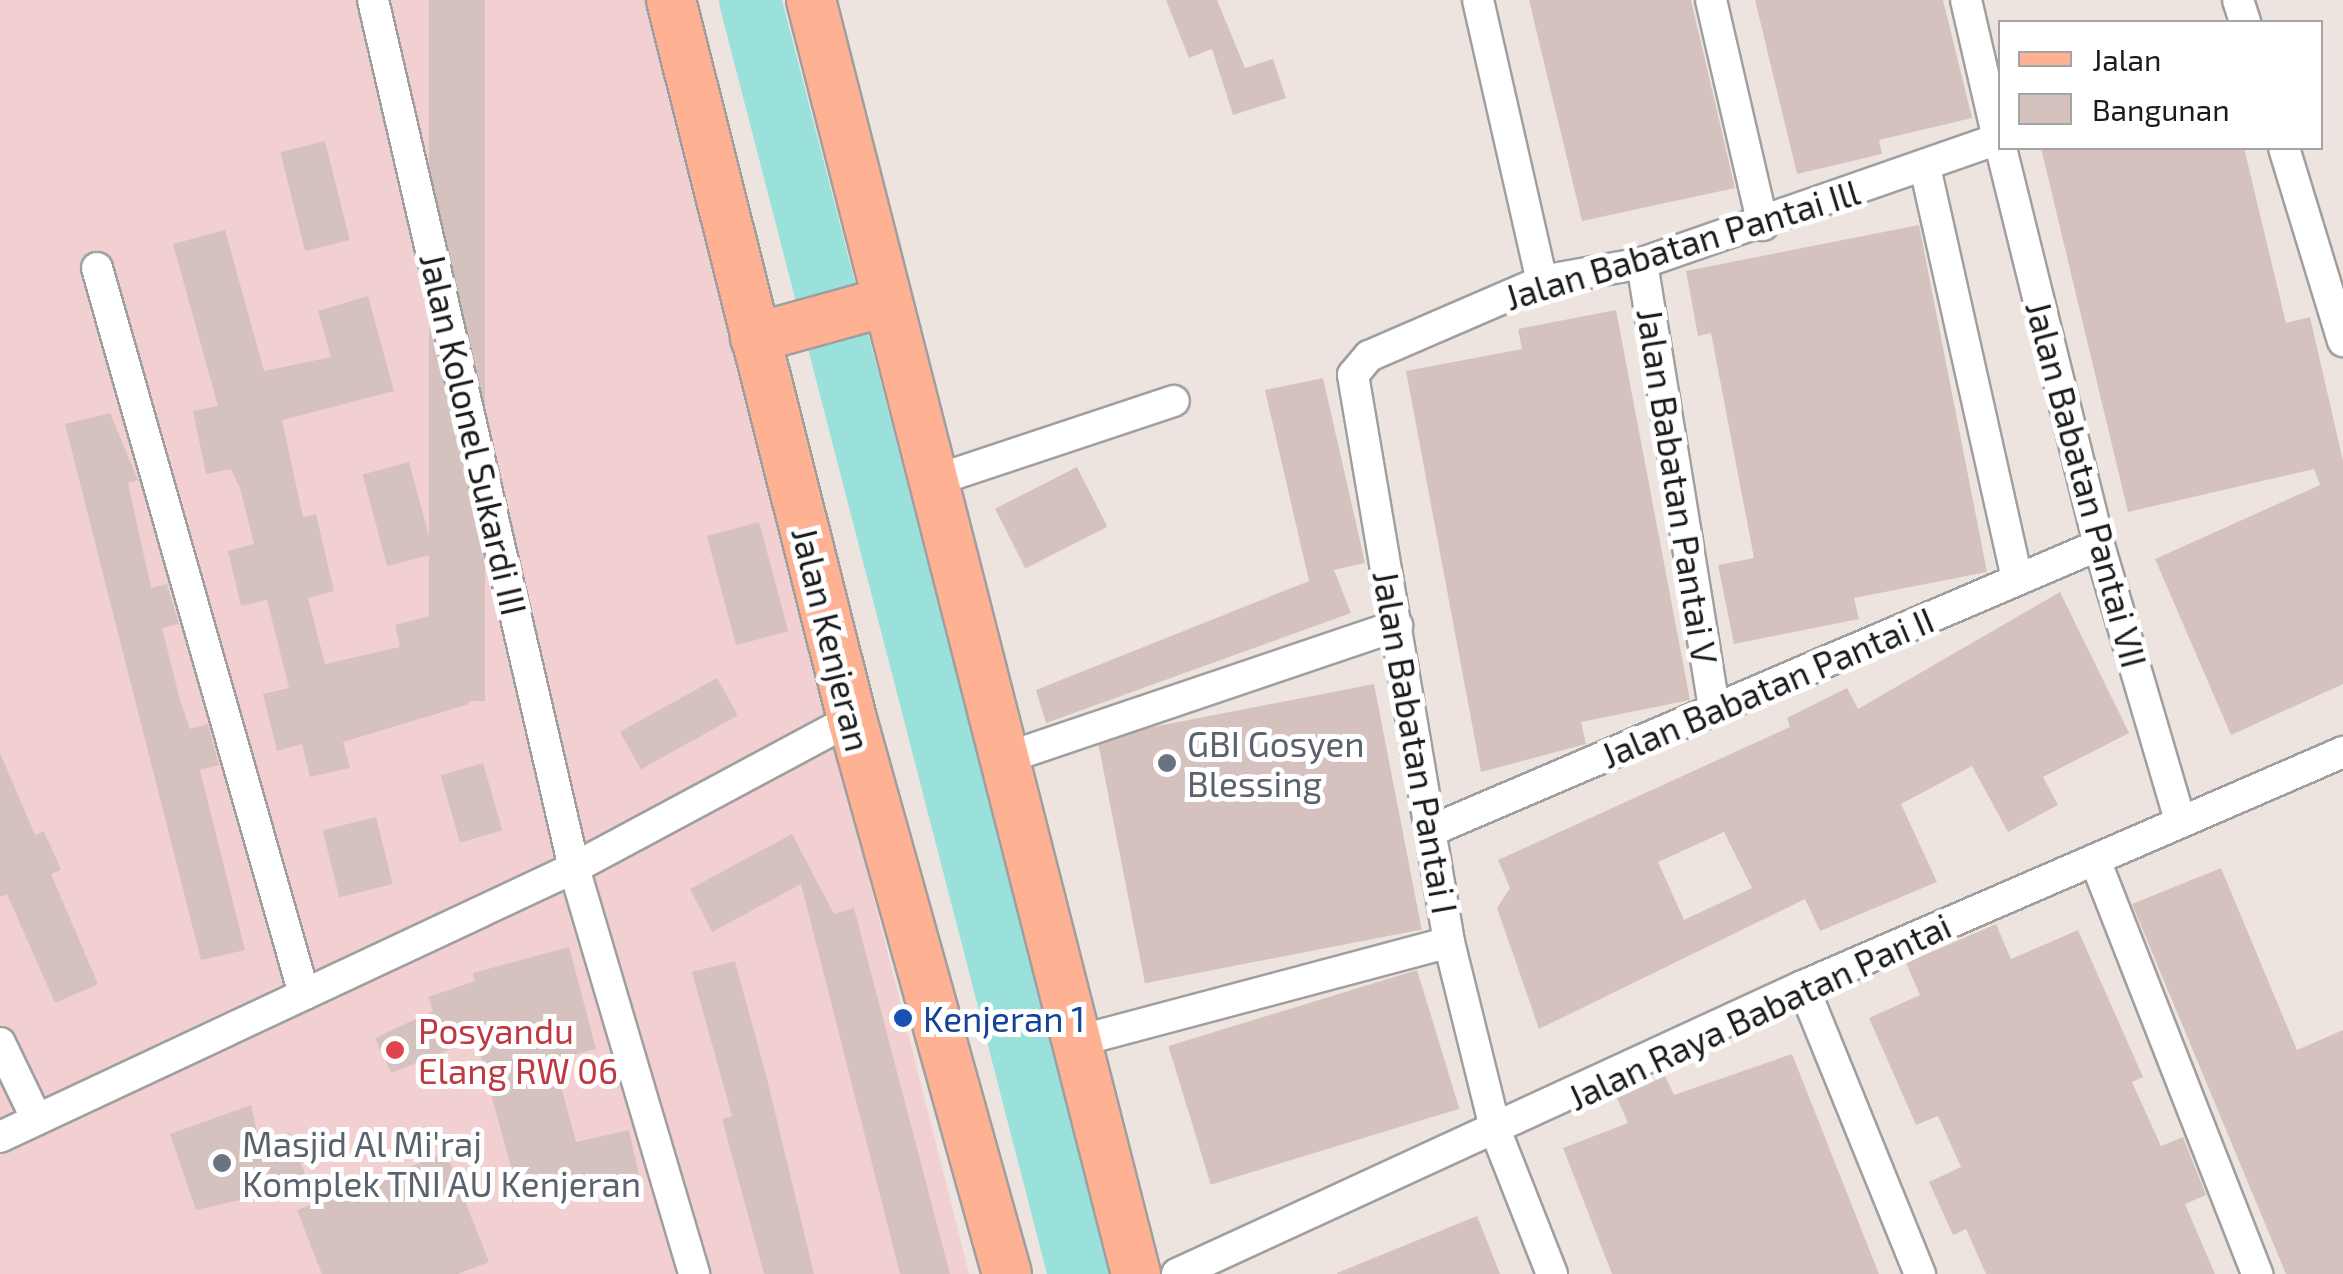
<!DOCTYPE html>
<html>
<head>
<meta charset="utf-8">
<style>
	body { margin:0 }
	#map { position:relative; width:2343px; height:1274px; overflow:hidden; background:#eee4df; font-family:"Exo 2",sans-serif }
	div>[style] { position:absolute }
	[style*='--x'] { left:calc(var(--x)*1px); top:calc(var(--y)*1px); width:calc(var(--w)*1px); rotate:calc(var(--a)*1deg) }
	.military>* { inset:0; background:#f2cfd0 }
	.river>* { height:62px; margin:-31px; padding:0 31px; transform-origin:31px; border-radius:31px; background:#9ae1dc }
	.building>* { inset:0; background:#d5c2bf; transform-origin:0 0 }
	.roads { filter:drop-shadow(2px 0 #9f9f9f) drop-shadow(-2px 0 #9f9f9f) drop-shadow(0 2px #9f9f9f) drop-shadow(0 -2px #9f9f9f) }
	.street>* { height:30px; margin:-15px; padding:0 15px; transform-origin:15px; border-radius:15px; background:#fff }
	.primary>* { height:48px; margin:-24px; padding:0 24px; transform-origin:24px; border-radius:24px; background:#ffb193 }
	.dots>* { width:28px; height:28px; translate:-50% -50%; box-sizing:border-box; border:5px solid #fff; border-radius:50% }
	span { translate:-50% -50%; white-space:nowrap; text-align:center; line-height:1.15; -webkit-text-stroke:10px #fff; paint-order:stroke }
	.street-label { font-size:35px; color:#1b1b1b }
	.worship-label { font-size:35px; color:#5b616d }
	.left { translate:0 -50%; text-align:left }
	.transit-label { font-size:35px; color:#164399 }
	.health-label { font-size:35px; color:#be3a42 }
	.legend { position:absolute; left:1998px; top:20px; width:325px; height:130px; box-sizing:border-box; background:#fff; border:2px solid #a4a4a4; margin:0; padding:12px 18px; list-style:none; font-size:30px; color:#1b1b1b }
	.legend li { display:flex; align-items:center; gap:20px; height:50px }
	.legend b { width:50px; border:2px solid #a4a4a4 }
</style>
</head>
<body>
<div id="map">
	<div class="military">
		<div style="clip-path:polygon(0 0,646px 0,969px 1274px,0 1274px)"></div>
	</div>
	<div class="river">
		<div style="--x:750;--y:0;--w:1316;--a:75.52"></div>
	</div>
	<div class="building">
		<div style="left:429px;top:0;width:56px;height:701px"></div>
		<div style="clip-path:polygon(1166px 0,1217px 0,1245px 68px,1273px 59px,1286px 98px,1233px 115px,1212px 49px,1189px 58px)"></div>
		<div style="clip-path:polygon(1529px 0,1691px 0,1735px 188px,1582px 221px)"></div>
		<div style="clip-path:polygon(1755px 0,1943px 0,1972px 118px,1879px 140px,1882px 154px,1797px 174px)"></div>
		<div style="left:325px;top:141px;width:102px;height:46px;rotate:76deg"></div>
		<div style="clip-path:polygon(2041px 148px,2244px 148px,2286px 323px,2310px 317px,2343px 461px,2343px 684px,2231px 735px,2155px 559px,2320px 485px,2314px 469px,2128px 512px)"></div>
		<div style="clip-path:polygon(1919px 225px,1987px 572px,1854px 598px,1859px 619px,1734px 644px,1718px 565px,1754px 558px,1711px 333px,1698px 336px,1686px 271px)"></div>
		<div style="clip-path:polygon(225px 230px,264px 371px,331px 357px,318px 311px,368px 296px,394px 391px,282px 420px,303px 517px,316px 514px,334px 591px,308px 598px,325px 664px,400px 647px,395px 625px,445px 612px,469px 704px,343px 742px,350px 768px,310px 777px,302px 744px,277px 751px,263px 694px,289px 688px,267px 600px,241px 606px,228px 551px,254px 544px,240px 488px,231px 469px,206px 474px,193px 411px,218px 406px,173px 244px)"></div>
		<div style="clip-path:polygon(1616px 310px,1690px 700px,1581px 722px,1586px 744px,1481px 772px,1406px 371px,1522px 349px,1518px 329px)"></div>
		<div style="clip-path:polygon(1323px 378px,1365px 563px,1334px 570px,1351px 613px,1046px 723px,1036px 690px,1309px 581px,1265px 390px)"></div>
		<div style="clip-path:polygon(110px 413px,138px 480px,128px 483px,151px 588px,167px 584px,179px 624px,162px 628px,180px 700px,190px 729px,208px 724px,219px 765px,200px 770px,245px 950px,201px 960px,65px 424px)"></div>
		<div style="left:409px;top:462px;width:95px;height:48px;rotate:75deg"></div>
		<div style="left:1077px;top:467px;width:67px;height:92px;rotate:63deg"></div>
		<div style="left:759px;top:522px;width:113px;height:54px;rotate:75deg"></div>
		<div style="clip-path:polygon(evenodd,2060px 592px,2129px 733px,2043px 777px,2058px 805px,2008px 832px,1972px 766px,1901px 804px,1937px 882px,1820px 931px,1805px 899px,1539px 1029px,1497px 908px,1510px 888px,1498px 860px,1790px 727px,1787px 718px,1847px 688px,1858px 709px,2060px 592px,1724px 832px,1752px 888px,1684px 920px,1658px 862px,1724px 832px)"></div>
		<div style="left:717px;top:678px;width:43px;height:111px;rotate:61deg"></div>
		<div style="left:1374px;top:684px;width:250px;height:282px;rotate:79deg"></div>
		<div style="clip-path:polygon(0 753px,35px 835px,44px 831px,61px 870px,51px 874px,98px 984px,55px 1003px,7px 894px,0 897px)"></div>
		<div style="left:483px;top:763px;width:70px;height:44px;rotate:74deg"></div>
		<div style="left:376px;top:817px;width:69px;height:55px;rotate:76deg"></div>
		<div style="clip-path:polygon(792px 834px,834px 914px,854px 908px,950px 1274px,900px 1274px,801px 884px,712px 932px,690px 889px)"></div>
		<div style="clip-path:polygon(2221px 868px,2297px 1050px,2343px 1030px,2343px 1274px,2286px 1274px,2132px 904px)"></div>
		<div style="clip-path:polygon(1996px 924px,2011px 959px,2078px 930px,2143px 1077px,2132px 1082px,2161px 1146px,2183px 1137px,2206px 1195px,2185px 1204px,2215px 1274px,1986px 1274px,1966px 1229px,1953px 1235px,1929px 1182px,1961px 1167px,1938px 1116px,1916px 1125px,1869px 1018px,1920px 995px,1906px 963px)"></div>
		<div style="clip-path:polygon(569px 947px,596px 1049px,554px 1060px,576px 1142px,629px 1130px,640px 1179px,520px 1200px,476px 1039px,391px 1073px,375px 1038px,433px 1011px,428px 997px,475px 981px,473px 973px)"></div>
		<div style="clip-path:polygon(735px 961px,767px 1079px,814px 1274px,764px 1274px,722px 1119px,732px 1116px,692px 972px)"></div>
		<div style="left:1417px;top:970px;width:145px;height:260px;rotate:73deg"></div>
		<div style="clip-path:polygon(1792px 1054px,1879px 1274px,1612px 1274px,1563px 1148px,1628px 1123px,1617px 1098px,1665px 1076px,1674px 1095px)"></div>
		<div style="clip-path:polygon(251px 1105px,260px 1145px,289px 1133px,309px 1184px,196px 1210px,170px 1134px)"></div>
		<div style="clip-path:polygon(446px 1153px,489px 1262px,458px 1274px,322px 1274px,297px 1210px)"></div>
		<div style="clip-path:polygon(1477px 1216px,1500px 1274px,1337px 1274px,1337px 1273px)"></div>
	</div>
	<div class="roads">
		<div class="street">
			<div style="--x:373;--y:0;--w:891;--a:76.96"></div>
			<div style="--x:574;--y:868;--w:423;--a:73.5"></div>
			<div style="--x:1478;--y:0;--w:288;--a:77.2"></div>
			<div style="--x:1711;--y:0;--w:231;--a:77"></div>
			<div style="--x:1966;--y:0;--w:151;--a:77"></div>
			<div style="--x:2238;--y:0;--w:23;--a:72"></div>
			<div style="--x:2001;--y:148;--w:409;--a:76.1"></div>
			<div style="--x:2099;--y:545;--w:287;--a:73.6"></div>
			<div style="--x:2284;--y:148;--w:202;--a:73"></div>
			<div style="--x:1925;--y:167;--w:423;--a:77.4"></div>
			<div style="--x:1642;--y:263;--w:452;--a:80.8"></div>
			<div style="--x:97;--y:268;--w:755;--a:74.09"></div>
			<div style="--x:927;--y:483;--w:260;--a:-18.4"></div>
			<div style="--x:1006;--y:758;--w:413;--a:-18.7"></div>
			<div style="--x:1435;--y:829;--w:722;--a:-23.16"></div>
			<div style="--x:2095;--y:860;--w:445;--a:68.6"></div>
			<div style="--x:1803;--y:986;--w:311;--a:67.9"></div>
			<div style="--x:1078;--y:1041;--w:384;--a:-14.9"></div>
			<div style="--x:0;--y:1043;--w:85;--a:64.3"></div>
			<div style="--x:0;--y:1137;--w:634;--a:-25.11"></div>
			<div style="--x:574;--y:868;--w:315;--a:-28.2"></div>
			<div style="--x:1177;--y:1274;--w:689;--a:-24.71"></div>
			<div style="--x:1803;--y:986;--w:589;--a:-23.43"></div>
			<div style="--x:1552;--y:1274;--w:153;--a:-111.5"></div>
			<div style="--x:1496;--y:1132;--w:196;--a:-103.9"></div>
			<div style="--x:1449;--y:942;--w:575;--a:-99.61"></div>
			<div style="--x:1353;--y:375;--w:25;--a:-50"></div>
			<div style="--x:1369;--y:356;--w:189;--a:-23.4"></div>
			<div style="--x:1542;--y:281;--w:102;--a:-10.2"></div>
			<div style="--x:1642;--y:263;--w:378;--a:-19.2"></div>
		</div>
		<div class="primary">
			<div style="--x:671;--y:0;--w:741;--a:75.87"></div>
			<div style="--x:852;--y:719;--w:576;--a:74.4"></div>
			<div style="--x:811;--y:0;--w:1315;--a:75.69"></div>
			<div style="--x:755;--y:338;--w:135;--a:-15.5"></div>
		</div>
	</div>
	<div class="dots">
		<div style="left:1167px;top:763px;background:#6b7280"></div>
		<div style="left:903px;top:1018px;background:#1a4fb4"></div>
		<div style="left:395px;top:1050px;background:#e0444e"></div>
		<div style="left:222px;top:1163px;background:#6b7280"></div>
	</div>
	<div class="street-label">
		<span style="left:1682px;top:244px;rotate:-17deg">Jalan Babatan Pantai Ill</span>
		<span style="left:474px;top:434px;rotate:77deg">Jalan Kolonel Sukardi III</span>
		<span style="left:2087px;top:484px;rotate:75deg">Jalan Babatan Pantai VII</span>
		<span style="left:1678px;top:486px;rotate:81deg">Jalan Babatan Pantai V</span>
		<span style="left:832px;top:639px;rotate:76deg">Jalan Kenjeran</span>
		<span style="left:1767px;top:687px;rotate:-23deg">Jalan Babatan Pantai II</span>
		<span style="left:1416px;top:742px;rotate:80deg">Jalan Babatan Pantai I</span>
		<span style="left:1759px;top:1011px;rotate:-25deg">Jalan Raya Babatan Pantai</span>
	</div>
	<div class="worship-label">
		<span class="left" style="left:1187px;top:763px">GBI Gosyen<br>Blessing</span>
		<span class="left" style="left:242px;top:1163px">Masjid Al Mi'raj<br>Komplek TNI AU Kenjeran</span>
	</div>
	<div class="transit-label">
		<span class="left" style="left:923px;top:1018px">Kenjeran 1</span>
	</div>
	<div class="health-label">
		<span class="left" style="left:418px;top:1050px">Posyandu<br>Elang RW 06</span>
	</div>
	<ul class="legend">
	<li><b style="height:12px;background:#ffb193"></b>Jalan</li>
	<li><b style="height:28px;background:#d5c2bf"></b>Bangunan</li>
	</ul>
</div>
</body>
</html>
